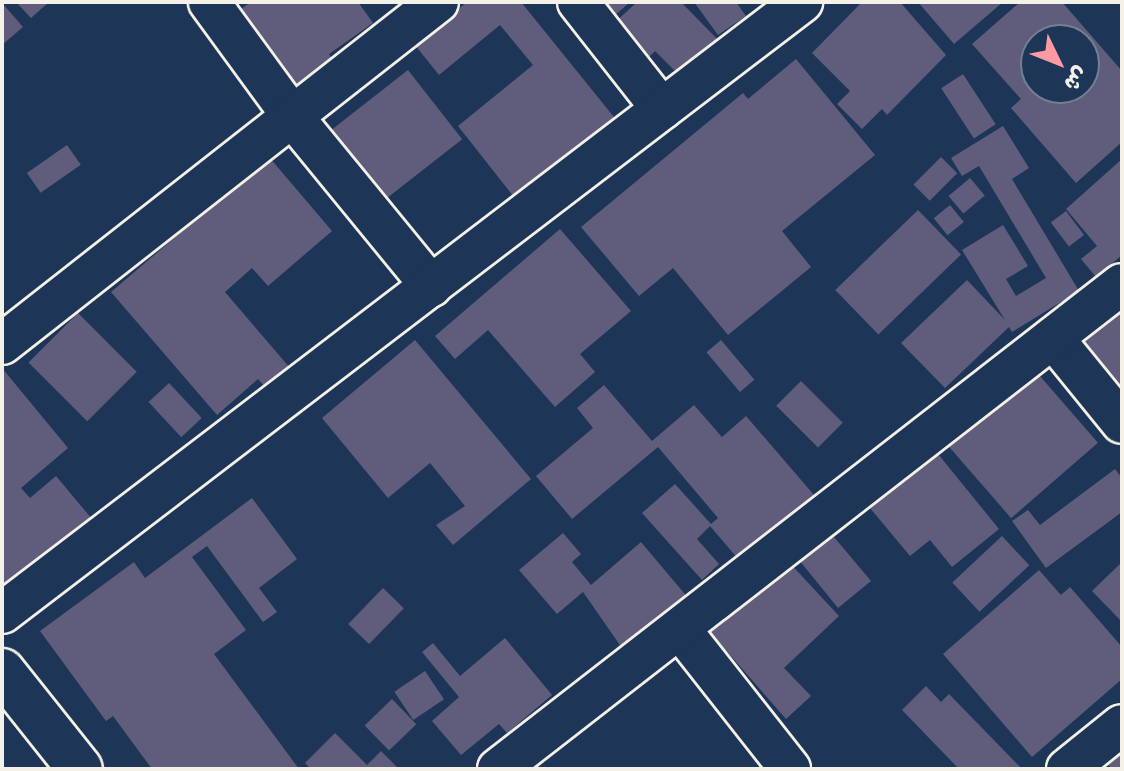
<!DOCTYPE html>
<html>
<head>
<meta charset="utf-8">
<style>
	body { margin:0 }
	#map { position:relative; width:1124px; height:771px; overflow:hidden; background:#1d3557; font-family:Itim,"Playpen Sans Arabic",sans-serif }
	div>[style] { position:absolute }
	[style*='--x'] { left:calc(var(--x)*1px); top:calc(var(--y)*1px); width:calc(var(--w)*1px); rotate:calc(var(--a)*1deg) }
	.building>* { inset:0; background:#605d7c; transform-origin:0 0 }
	.roads { filter:drop-shadow(2px 0 #f4f1e8) drop-shadow(-2px 0 #f4f1e8) drop-shadow(0 2px #f4f1e8) drop-shadow(0 -2px #f4f1e8) }
	.street>* { height:40px; margin:-20px; padding:0 20px; transform-origin:20px; border-radius:20px; background:#1d3557 }
	.secondary>* { height:44px; margin:-22px; padding:0 22px; transform-origin:22px; border-radius:22px; background:#1d3557 }
	span { translate:-50% -50%; white-space:nowrap; text-align:center; line-height:1.15; -webkit-text-stroke:8px #1d3557; paint-order:stroke }
	.frame { position:absolute; inset:0; border:4px solid #f4f1e8; pointer-events:none }
	.north { position:absolute; left:1020px; top:24px; width:80px; height:80px; box-sizing:border-box; background:#1d3557; border:2px solid #738091; border-radius:50%; rotate:133deg; font-size:22px; font-weight:700; line-height:32px; text-align:center; color:#f4f1e8 }
	.north::after { content:''; display:block; margin:auto; width:28px; height:36px; background:#ff9aa2; clip-path:polygon(50% 0,100% 100%,50% 72%,0 100%) }
</style>
</head>
<body>
<div id="map">
	<div class="building">
		<div style="clip-path:polygon(16px 2px,49px 2px,31px 18px)"></div>
		<div style="clip-path:polygon(251px 2px,358px 2px,373px 23px,329px 54px,337px 66px,279px 107px,221px 23px)"></div>
		<div style="clip-path:polygon(467px 2px,521px 2px,618px 122px,514px 197px,458px 126px,533px 65px,500px 25px,439px 75px,415px 45px)"></div>
		<div style="clip-path:polygon(599px 2px,630px 2px,613px 17px)"></div>
		<div style="clip-path:polygon(637px 2px,681px 2px,719px 41px,681px 77px,655px 51px,644px 62px,610px 27px)"></div>
		<div style="clip-path:polygon(694px 2px,736px 2px,746px 16px,718px 35px)"></div>
		<div style="clip-path:polygon(862px 2px,900px 2px,946px 55px,887px 115px,882px 109px,862px 129px,837px 104px,850px 91px,812px 53px)"></div>
		<div style="clip-path:polygon(918px 2px,1003px 2px,954px 44px)"></div>
		<div style="clip-path:polygon(evenodd,1020px 2px,1062px 2px,1122px 71px,1122px 142px,1076px 183px,1011px 108px,1021px 99px,972px 44px,1020px 2px,1036px 40px,1084px 40px,1084px 88px,1036px 88px,1036px 40px)"></div>
		<div style="clip-path:polygon(2px 3px,23px 27px,2px 45px)"></div>
		<div style="clip-path:polygon(796px 59px,875px 155px,782px 231px,811px 267px,728px 335px,673px 268px,639px 296px,581px 227px,743px 93px,748px 99px)"></div>
		<div style="left:408px;top:70px;width:88px;height:118px;rotate:52deg"></div>
		<div style="left:963px;top:74px;width:60px;height:26px;rotate:57deg"></div>
		<div style="clip-path:polygon(1003px 126px,1029px 168px,1012px 179px,1079px 291px,1012px 332px,1009px 327px,945px 388px,901px 343px,967px 280px,1005px 320px,962px 250px,1003px 225px,1028px 266px,1006px 279px,1016px 296px,1046px 278px,979px 166px,962px 176px,951px 158px)"></div>
		<div style="left:67px;top:145px;width:24px;height:49px;rotate:55deg"></div>
		<div style="clip-path:polygon(269px 157px,332px 231px,268px 286px,252px 268px,225px 292px,296px 375px,272px 395px,258px 379px,217px 415px,111px 292px)"></div>
		<div style="left:941px;top:157px;width:23px;height:39px;rotate:45deg"></div>
		<div style="clip-path:polygon(1122px 159px,1122px 255px,1096px 277px,1081px 259px,1097px 246px,1066px 209px)"></div>
		<div style="left:970px;top:178px;width:23px;height:28px;rotate:50deg"></div>
		<div style="left:950px;top:205px;width:22px;height:21px;rotate:51deg"></div>
		<div style="left:918px;top:210px;width:62px;height:115px;rotate:46deg"></div>
		<div style="left:1066px;top:211px;width:30px;height:19px;rotate:53deg"></div>
		<div style="clip-path:polygon(560px 229px,631px 311px,580px 354px,595px 372px,555px 407px,488px 330px,455px 359px,435px 336px)"></div>
		<div style="clip-path:polygon(1122px 310px,1122px 392px,1082px 343px)"></div>
		<div style="left:78px;top:313px;width:83px;height:70px;rotate:45deg"></div>
		<div style="clip-path:polygon(415px 340px,531px 479px,453px 545px,436px 525px,465px 506px,430px 463px,388px 498px,322px 418px)"></div>
		<div style="left:721px;top:340px;width:52px;height:19px;rotate:50deg"></div>
		<div style="clip-path:polygon(2px 368px,68px 448px,21px 488px,30px 498px,56px 476px,92px 519px,13px 595px,2px 581px)"></div>
		<div style="left:1033px;top:368px;width:99px;height:115px;rotate:49deg"></div>
		<div style="left:801px;top:381px;width:59px;height:35px;rotate:45deg"></div>
		<div style="left:169px;top:383px;width:48px;height:28px;rotate:47deg"></div>
		<div style="clip-path:polygon(604px 385px,652px 441px,694px 405px,722px 437px,746px 416px,814px 495px,739px 560px,710px 526px,697px 539px,719px 564px,702px 580px,642px 513px,675px 484px,711px 524px,718px 518px,658px 447px,572px 519px,536px 476px,593px 428px,577px 408px)"></div>
		<div style="clip-path:polygon(934px 449px,999px 529px,952px 567px,930px 540px,910px 556px,870px 508px,834px 537px,871px 581px,838px 608px,799px 560px)"></div>
		<div style="clip-path:polygon(1115px 469px,1122px 478px,1122px 512px,1046px 568px,1012px 521px,1028px 510px,1040px 525px)"></div>
		<div style="clip-path:polygon(252px 498px,297px 559px,259px 588px,277px 612px,263px 622px,207px 546px,192px 557px,246px 630px,214px 654px,299px 769px,152px 769px,113px 716px,106px 721px,40px 631px,134px 562px,145px 578px)"></div>
		<div style="clip-path:polygon(563px 533px,581px 554px,572px 562px,591px 585px,641px 542px,689px 599px,622px 648px,583px 592px,557px 614px,519px 570px)"></div>
		<div style="left:1002px;top:536px;width:40px;height:68px;rotate:47deg"></div>
		<div style="clip-path:polygon(786px 559px,839px 616px,784px 668px,811px 696px,786px 719px,709px 631px)"></div>
		<div style="clip-path:polygon(1122px 562px,1122px 622px,1092px 591px)"></div>
		<div style="clip-path:polygon(1039px 570px,1061px 595px,1070px 587px,1122px 647px,1122px 679px,1032px 757px,943px 654px)"></div>
		<div style="left:383px;top:588px;width:29px;height:50px;rotate:44deg"></div>
		<div style="clip-path:polygon(505px 638px,552px 695px,507px 733px,499px 724px,461px 755px,432px 721px,459px 697px,422px 652px,433px 643px,460px 676px)"></div>
		<div style="left:425px;top:671px;width:34px;height:37px;rotate:56deg"></div>
		<div style="clip-path:polygon(926px 686px,941px 702px,949px 694px,1022px 769px,959px 769px,902px 710px)"></div>
		<div style="left:392px;top:699px;width:35px;height:38px;rotate:46deg"></div>
		<div style="clip-path:polygon(335px 733px,367px 765px,381px 751px,399px 769px,311px 769px,305px 763px)"></div>
		<div style="clip-path:polygon(1122px 745px,1122px 769px,1112px 769px,1104px 760px)"></div>
	</div>
	<div class="roads">
		<div class="street">
			<div style="--x:209;--y:2;--w:141;--a:53.9"></div>
			<div style="--x:292;--y:116;--w:220;--a:50.7"></div>
			<div style="--x:578;--y:2;--w:136;--a:51.9"></div>
			<div style="--x:1053;--y:338;--w:109;--a:50.9"></div>
			<div style="--x:2;--y:344;--w:554;--a:-38.11"></div>
			<div style="--x:2;--y:613;--w:1007;--a:-37.37"></div>
			<div style="--x:680;--y:629;--w:178;--a:51.8"></div>
			<div style="--x:498;--y:769;--w:790;--a:-37.86"></div>
			<div style="--x:1067;--y:769;--w:70;--a:-38.7"></div>
		</div>
		<div class="secondary">
			<div style="--x:2;--y:671;--w:125;--a:51.5"></div>
		</div>
	</div>
	<div class="frame"></div>
	<div class="north">ش</div>
</div>
</body>
</html>
